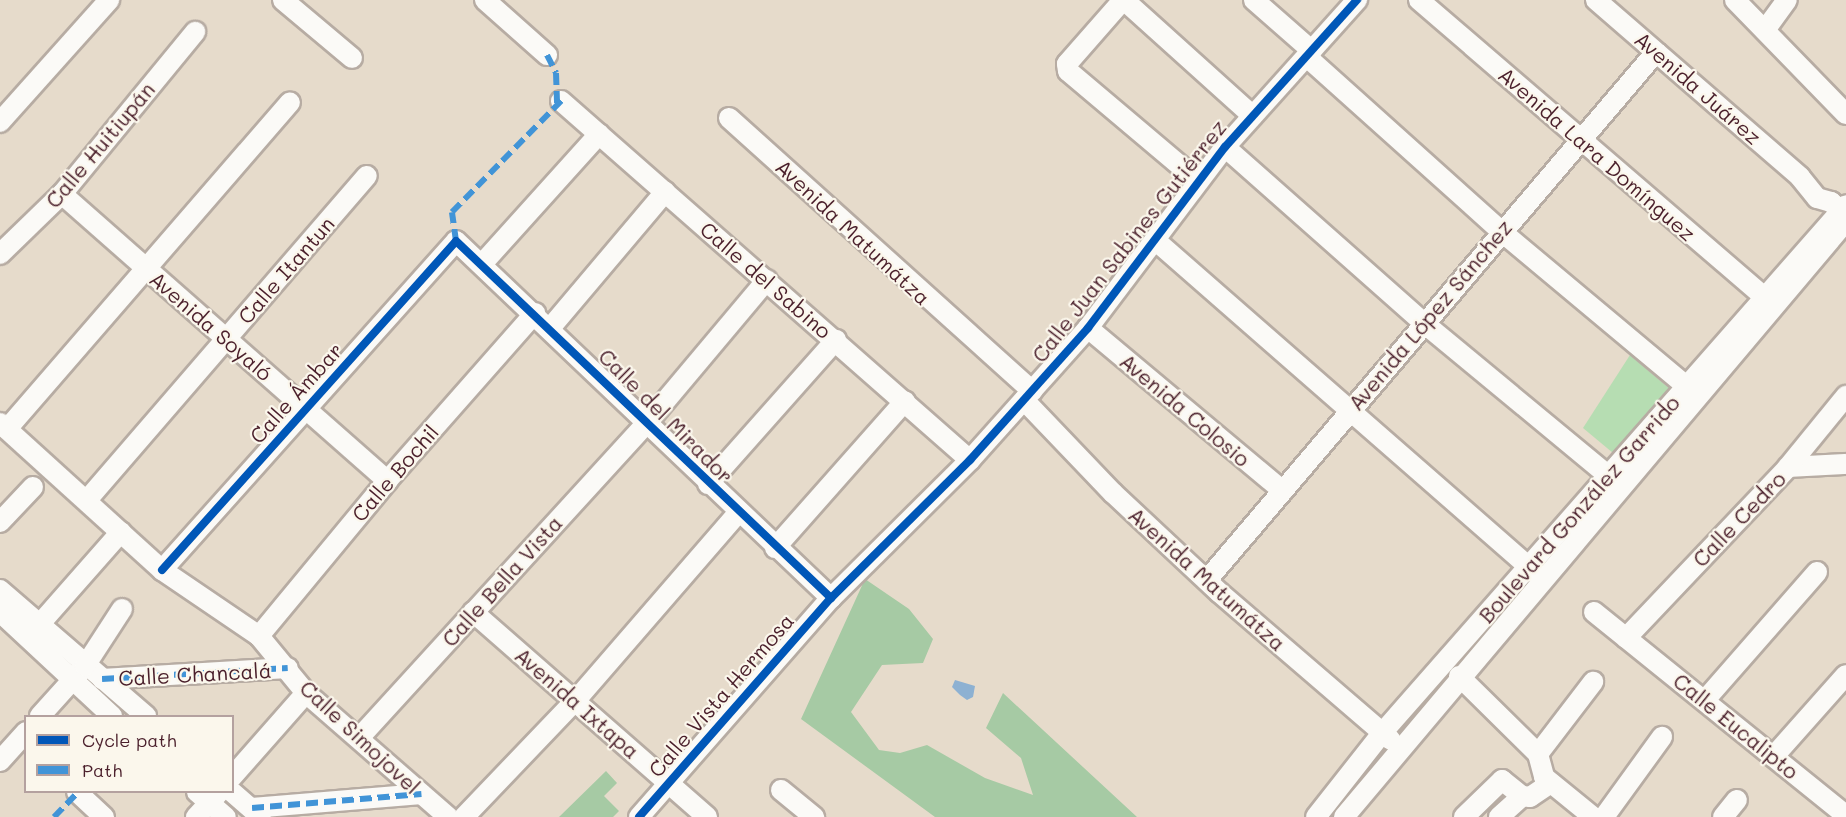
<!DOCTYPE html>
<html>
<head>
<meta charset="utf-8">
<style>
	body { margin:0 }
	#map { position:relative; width:1846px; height:817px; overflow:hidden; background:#e6dbcb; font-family:Mali,sans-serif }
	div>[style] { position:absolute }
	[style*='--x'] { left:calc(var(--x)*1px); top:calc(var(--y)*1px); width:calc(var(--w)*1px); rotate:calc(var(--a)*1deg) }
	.green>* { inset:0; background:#b6ddb2 }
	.forest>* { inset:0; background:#a6caa4 }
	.water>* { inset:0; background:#8db1d2 }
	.roads { filter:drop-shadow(2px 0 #b7aca3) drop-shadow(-2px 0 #b7aca3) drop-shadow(0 2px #b7aca3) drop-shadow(0 -2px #b7aca3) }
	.minor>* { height:20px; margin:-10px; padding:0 10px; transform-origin:10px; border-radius:10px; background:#fbfaf7 }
	.quiet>* { height:6px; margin-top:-3px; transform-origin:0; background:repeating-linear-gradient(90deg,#4194d7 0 12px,transparent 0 18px) }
	.cycleway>* { height:8px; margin:-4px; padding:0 4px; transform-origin:4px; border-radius:4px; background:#0057b8 }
	span { translate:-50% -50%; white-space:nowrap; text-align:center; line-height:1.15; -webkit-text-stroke:4.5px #fbf7ec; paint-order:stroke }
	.street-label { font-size:21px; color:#4a1f2b }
	.legend { position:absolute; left:24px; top:715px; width:210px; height:78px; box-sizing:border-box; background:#fbf7ec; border:2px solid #b4a19f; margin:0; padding:8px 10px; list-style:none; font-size:18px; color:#4a1f2b }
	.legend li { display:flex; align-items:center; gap:12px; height:30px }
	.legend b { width:30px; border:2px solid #b4a19f }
</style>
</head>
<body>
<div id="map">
	<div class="green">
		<div style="clip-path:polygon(1630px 355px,1670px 389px,1613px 453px,1583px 428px)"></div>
	</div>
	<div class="forest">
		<div style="clip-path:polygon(865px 579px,909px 609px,933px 639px,923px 663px,882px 665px,851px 712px,879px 750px,900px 753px,927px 745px,985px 778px,1033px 795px,1021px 758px,986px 728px,1003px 693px,1137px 817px,935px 817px,801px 719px)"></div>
		<div style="clip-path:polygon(606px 771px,617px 783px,604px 796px,619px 811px,613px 817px,559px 817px)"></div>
	</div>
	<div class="water">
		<div style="clip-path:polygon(955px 680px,975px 686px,973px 697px,967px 700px,960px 695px,952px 687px)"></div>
	</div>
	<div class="roads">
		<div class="minor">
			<div style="--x:283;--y:0;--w:90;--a:40"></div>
			<div style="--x:485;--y:0;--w:83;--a:41.6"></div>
			<div style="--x:1123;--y:0;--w:85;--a:131.2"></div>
			<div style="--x:1067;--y:64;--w:7;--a:82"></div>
			<div style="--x:1068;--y:71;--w:170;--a:40.2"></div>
			<div style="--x:1124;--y:0;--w:173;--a:42"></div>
			<div style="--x:1254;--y:0;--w:77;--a:41.3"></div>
			<div style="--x:1419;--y:0;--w:467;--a:40.7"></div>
			<div style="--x:1596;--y:0;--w:270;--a:40.9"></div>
			<div style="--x:1800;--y:177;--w:27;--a:51"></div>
			<div style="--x:1817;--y:198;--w:15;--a:16"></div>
			<div style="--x:1831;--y:202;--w:20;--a:41"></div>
			<div style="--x:1735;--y:0;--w:159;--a:45.8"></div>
			<div style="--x:1765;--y:30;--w:37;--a:-54"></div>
			<div style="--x:1307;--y:57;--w:262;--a:41.9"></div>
			<div style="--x:1502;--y:232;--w:254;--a:39.9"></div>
			<div style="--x:561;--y:101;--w:544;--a:41.28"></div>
			<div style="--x:729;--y:118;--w:408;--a:42"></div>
			<div style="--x:0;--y:122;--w:164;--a:-48.2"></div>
			<div style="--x:1225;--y:147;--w:267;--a:41.5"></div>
			<div style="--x:1425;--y:324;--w:249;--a:39.6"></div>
			<div style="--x:62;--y:194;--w:434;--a:41.4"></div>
			<div style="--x:1155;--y:240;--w:507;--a:41.16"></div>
			<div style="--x:0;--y:254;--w:86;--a:-44.1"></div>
			<div style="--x:62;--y:194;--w:210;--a:-50.6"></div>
			<div style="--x:482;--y:264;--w:175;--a:-48"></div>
			<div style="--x:551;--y:327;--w:177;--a:-49.8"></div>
			<div style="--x:1088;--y:328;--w:254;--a:39.9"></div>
			<div style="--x:1024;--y:400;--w:129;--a:46.3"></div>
			<div style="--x:1113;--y:493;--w:146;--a:43.1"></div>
			<div style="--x:1220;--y:593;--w:225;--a:40.7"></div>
			<div style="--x:0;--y:423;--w:219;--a:42.2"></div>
			<div style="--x:162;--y:570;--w:117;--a:34.2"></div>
			<div style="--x:259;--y:636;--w:74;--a:50.5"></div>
			<div style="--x:306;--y:693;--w:189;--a:41.1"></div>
			<div style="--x:7;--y:429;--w:432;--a:-49.1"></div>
			<div style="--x:1788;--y:467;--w:58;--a:-3"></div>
			<div style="--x:708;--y:484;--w:193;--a:-48.4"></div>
			<div style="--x:87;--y:500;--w:428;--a:-49.2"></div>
			<div style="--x:0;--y:522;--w:48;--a:-46.7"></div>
			<div style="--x:775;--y:548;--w:196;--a:-48.5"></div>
			<div style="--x:162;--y:570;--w:441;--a:-48.2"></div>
			<div style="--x:456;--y:241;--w:518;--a:43.59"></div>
			<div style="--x:1207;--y:580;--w:693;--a:-49.62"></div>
			<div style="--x:0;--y:590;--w:193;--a:40.8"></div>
			<div style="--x:0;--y:612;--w:153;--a:42.9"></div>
			<div style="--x:473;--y:612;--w:311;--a:41.2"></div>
			<div style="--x:1594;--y:612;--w:324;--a:38.9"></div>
			<div style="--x:31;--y:634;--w:136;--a:-48.6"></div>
			<div style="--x:259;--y:636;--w:201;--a:-50.4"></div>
			<div style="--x:387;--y:481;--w:224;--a:-48.6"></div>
			<div style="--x:1626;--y:638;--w:236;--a:-46.5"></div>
			<div style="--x:1788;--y:467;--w:92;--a:-50.8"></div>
			<div style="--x:1459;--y:676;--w:111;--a:44.6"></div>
			<div style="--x:1538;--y:754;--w:24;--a:75"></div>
			<div style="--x:1544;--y:777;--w:63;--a:39.2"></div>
			<div style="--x:102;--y:679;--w:186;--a:-3.4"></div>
			<div style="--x:1705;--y:700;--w:170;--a:-48.8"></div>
			<div style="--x:40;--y:716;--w:67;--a:-48"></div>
			<div style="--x:85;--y:666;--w:68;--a:-57"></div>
			<div style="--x:359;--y:738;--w:425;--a:-47.6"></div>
			<div style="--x:646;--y:424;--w:188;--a:-50"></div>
			<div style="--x:1538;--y:754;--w:91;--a:-52.6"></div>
			<div style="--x:1774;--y:756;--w:108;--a:-48.4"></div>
			<div style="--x:0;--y:761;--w:39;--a:-48"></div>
			<div style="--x:232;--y:777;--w:112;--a:-48.6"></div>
			<div style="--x:781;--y:790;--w:43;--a:39.3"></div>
			<div style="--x:77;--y:792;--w:37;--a:43"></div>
			<div style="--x:197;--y:792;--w:38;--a:41"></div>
			<div style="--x:232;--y:792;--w:38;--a:41"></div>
			<div style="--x:252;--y:808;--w:170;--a:-4.7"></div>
			<div style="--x:196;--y:817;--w:33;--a:-47"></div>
			<div style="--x:464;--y:817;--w:162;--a:-46.3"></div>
			<div style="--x:576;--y:700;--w:247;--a:-49.1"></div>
			<div style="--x:639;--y:817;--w:291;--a:-48.8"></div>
			<div style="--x:831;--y:598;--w:196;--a:-44.8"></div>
			<div style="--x:970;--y:460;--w:177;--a:-48.2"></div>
			<div style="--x:1088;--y:328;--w:227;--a:-52.9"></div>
			<div style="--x:1225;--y:147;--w:198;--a:-48.1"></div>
			<div style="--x:1316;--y:817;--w:108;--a:-51.8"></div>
			<div style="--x:1383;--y:732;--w:701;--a:-48.7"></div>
			<div style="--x:1344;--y:817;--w:779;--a:-49.89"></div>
			<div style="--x:1464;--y:817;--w:53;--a:-44.2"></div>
			<div style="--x:1502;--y:780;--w:26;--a:39"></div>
			<div style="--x:1499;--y:817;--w:31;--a:-42"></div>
			<div style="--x:1522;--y:796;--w:8;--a:7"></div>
			<div style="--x:1530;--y:797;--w:25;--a:-34"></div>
			<div style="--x:1604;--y:817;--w:99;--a:-54.1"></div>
			<div style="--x:1723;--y:817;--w:22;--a:-51"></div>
		</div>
	</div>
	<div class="quiet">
		<div style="--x:547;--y:55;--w:20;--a:63"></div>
		<div style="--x:556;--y:73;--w:32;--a:88"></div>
		<div style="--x:456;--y:241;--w:29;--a:-98"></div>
		<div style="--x:452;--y:212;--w:156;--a:-45.5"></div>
		<div style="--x:102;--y:679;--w:186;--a:-3.4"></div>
		<div style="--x:252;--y:808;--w:170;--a:-4.7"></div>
		<div style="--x:54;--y:817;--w:35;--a:-46"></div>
	</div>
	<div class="cycleway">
		<div style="--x:162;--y:570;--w:441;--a:-48.2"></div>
		<div style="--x:456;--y:241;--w:518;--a:43.59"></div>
		<div style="--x:639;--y:817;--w:291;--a:-48.8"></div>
		<div style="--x:831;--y:598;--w:196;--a:-44.8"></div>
		<div style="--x:970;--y:460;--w:177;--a:-48.2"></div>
		<div style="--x:1088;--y:328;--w:227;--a:-52.9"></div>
		<div style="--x:1225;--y:147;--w:198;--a:-48.1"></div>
	</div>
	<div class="street-label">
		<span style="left:1698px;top:88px;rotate:41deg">Avenida Juárez</span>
		<span style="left:100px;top:145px;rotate:-50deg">Calle Huitiupán</span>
		<span style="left:1597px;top:154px;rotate:41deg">Avenida Lara Domínguez</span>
		<span style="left:853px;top:232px;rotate:43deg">Avenida Matumátza</span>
		<span style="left:1129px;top:241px;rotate:-52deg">Calle Juan Sabines Gutiérrez</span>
		<span style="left:286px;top:270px;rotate:-49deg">Calle Itantun</span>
		<span style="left:766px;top:280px;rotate:41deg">Calle del Sabino</span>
		<span style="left:1430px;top:315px;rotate:-50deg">Avenida López Sánchez</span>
		<span style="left:211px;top:326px;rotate:41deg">Avenida Soyaló</span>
		<span style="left:296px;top:393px;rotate:-48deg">Calle Ámbar</span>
		<span style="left:1185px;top:410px;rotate:40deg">Avenida Colosio</span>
		<span style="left:666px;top:416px;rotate:45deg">Calle del Mirador</span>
		<span style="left:395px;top:473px;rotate:-49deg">Calle Bochil</span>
		<span style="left:1579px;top:509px;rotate:-49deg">Boulevard González Garrido</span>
		<span style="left:1739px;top:519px;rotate:-46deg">Calle Cedro</span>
		<span style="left:1207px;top:579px;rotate:42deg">Avenida Matumátza</span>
		<span style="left:502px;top:581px;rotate:-48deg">Calle Bella Vista</span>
		<span style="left:195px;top:674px;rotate:-3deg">Calle Chancalá</span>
		<span style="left:721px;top:695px;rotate:-49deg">Calle Vista Hermosa</span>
		<span style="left:577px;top:703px;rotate:41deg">Avenida Ixtapa</span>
		<span style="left:1736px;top:726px;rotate:39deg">Calle Eucalipto</span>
		<span style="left:360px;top:737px;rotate:43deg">Calle Simojovel</span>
	</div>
	<ul class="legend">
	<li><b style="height:8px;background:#0057b8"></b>Cycle path</li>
	<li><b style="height:8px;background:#4194d7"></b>Path</li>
	</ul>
</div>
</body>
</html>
